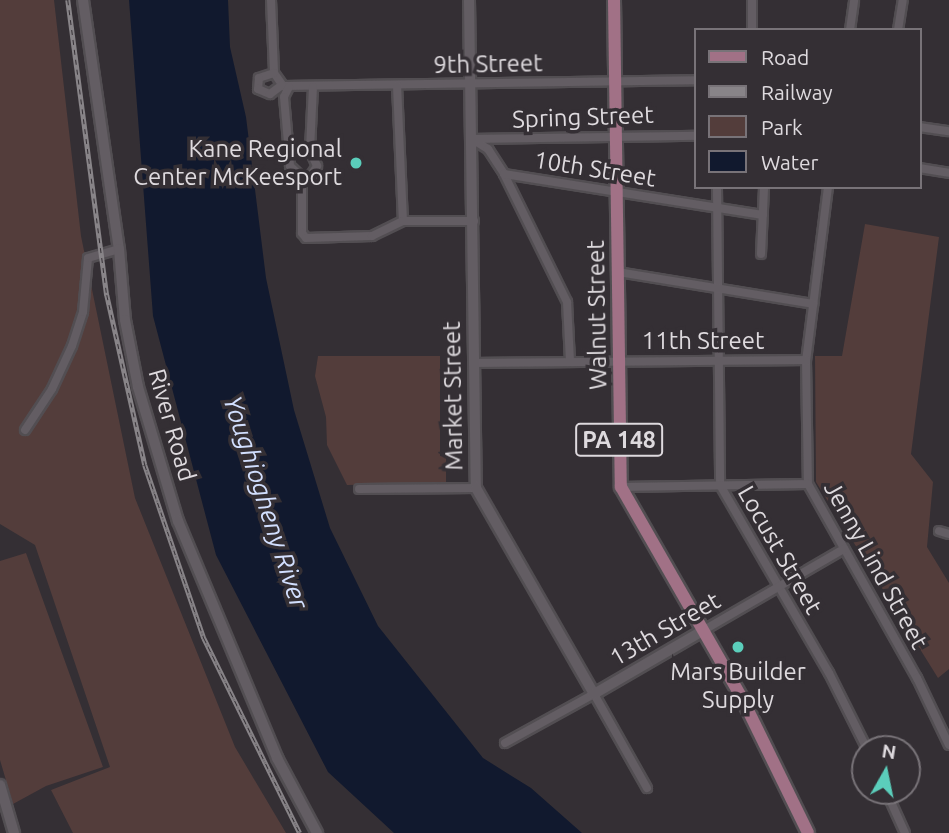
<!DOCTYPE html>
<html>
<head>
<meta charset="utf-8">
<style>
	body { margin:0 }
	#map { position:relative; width:949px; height:833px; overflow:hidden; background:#342f34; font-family:Ubuntu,sans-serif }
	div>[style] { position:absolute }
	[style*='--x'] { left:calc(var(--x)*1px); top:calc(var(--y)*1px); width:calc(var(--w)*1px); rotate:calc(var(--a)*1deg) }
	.green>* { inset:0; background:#533d3b }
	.water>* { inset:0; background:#11192e }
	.roads { filter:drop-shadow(2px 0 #524e52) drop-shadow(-2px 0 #524e52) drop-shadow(0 2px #524e52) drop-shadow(0 -2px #524e52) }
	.street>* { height:8px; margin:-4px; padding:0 4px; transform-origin:4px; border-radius:4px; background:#635d63 }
	.secondary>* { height:10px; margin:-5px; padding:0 5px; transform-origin:5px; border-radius:5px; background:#635d63 }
	.primary>* { height:12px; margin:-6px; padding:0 6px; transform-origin:6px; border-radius:6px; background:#a17186 }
	.rail>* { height:4.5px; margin-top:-2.25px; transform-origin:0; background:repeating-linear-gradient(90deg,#342f34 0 5px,#888488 0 10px); box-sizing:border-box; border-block:2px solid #888488 }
	.dots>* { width:19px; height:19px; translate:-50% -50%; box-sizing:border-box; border:4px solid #342f34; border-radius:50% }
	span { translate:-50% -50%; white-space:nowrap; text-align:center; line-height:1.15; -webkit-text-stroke:7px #342f34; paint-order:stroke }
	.shield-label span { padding:2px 5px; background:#342f34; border:2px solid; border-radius:5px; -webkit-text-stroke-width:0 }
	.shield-label { font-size:23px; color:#dedade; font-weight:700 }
	.street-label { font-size:24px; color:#dedade }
	.poi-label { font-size:24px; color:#dedade }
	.right { translate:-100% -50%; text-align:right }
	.water-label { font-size:26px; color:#d2dffe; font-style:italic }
	.legend { position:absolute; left:694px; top:28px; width:228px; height:161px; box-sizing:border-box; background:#342f34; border:2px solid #787378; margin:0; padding:9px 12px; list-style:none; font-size:21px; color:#dedade }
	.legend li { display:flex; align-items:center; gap:14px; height:35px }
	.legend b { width:35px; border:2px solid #787378 }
	.north { position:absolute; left:851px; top:735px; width:70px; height:70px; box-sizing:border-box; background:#342f34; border:2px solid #787378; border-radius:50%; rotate:9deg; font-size:19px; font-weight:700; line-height:28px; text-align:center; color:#dedade }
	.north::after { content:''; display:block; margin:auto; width:24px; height:32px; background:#5bcebb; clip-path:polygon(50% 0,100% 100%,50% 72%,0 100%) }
</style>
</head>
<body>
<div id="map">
	<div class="green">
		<div style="clip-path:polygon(0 0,54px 0,81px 236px,135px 498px,235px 747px,286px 833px,73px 833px,51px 790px,110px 767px,35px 545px,0 524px)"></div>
		<div style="clip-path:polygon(865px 224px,939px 237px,911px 454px,933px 482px,927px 547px,949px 583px,949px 669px,938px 678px,816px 482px,815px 356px,842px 356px)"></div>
		<div style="clip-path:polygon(318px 356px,440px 356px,440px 456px,446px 457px,446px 483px,347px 485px,327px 445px,326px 417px,315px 376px)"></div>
		<div style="clip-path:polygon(26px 553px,103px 767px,46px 786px,13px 804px,0 760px,0 561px)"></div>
	</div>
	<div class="water">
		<div style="clip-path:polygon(129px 0,228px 0,230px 47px,246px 117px,266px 278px,294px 410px,330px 528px,378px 626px,483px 758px,531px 788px,582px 833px,394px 833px,328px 772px,216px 555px,153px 316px)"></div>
	</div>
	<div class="roads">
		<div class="street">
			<div style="--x:271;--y:0;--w:73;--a:87.6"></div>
			<div style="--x:274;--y:73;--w:16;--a:55"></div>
			<div style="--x:283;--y:86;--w:412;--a:-0.8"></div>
			<div style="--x:752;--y:0;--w:30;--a:90"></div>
			<div style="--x:850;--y:30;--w:30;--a:-82"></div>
			<div style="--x:898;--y:30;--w:30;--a:-81"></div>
			<div style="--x:274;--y:73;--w:16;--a:162"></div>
			<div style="--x:259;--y:78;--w:11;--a:95"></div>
			<div style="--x:258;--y:89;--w:13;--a:23"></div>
			<div style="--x:270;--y:94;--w:15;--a:-37"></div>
			<div style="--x:397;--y:85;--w:136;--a:87.5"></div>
			<div style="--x:289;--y:87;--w:11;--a:117"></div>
			<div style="--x:284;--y:97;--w:69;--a:85"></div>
			<div style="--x:290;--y:166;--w:16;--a:43"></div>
			<div style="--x:302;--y:177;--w:9;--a:-13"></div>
			<div style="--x:311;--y:175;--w:11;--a:-56"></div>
			<div style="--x:317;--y:166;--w:17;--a:-114"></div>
			<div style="--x:310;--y:150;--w:63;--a:-87.3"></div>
			<div style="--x:919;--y:127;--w:30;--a:8"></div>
			<div style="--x:472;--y:139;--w:19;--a:32"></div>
			<div style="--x:488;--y:149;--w:30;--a:57"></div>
			<div style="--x:504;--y:174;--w:143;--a:63.8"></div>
			<div style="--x:567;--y:302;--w:60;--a:87.1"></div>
			<div style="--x:474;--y:139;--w:221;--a:-0.8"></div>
			<div style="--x:919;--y:168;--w:30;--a:9"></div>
			<div style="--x:504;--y:174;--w:262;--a:9"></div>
			<div style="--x:302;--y:177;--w:56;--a:90"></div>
			<div style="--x:302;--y:233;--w:6;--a:51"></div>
			<div style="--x:306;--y:238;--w:66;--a:-1.7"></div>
			<div style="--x:372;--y:236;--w:34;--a:-26"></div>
			<div style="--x:717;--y:187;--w:298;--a:89.4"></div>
			<div style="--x:720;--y:485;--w:217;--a:59.9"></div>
			<div style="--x:829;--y:673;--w:85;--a:63.4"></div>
			<div style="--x:828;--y:187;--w:174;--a:97.2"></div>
			<div style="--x:806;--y:360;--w:124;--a:89.1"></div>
			<div style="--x:808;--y:484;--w:223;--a:60.7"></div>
			<div style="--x:917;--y:678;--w:74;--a:64.5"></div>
			<div style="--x:403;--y:221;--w:71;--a:0"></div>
			<div style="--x:761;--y:254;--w:67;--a:-87.4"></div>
			<div style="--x:618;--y:272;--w:198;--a:9.3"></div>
			<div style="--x:473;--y:363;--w:333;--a:-0.5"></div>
			<div style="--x:25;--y:430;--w:49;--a:-56.6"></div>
			<div style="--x:52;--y:389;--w:47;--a:-65.1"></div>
			<div style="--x:72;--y:346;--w:36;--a:-72"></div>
			<div style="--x:83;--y:312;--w:54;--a:-84.7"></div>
			<div style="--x:88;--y:258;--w:32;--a:-16"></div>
			<div style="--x:621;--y:487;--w:187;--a:-0.9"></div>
			<div style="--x:359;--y:489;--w:117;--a:-0.5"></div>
			<div style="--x:939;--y:531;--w:10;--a:17"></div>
			<div style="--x:704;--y:630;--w:162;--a:-30.1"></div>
			<div style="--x:505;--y:743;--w:102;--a:-28.8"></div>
			<div style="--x:594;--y:694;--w:108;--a:60.6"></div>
			<div style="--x:886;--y:791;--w:46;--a:65.7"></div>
		</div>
		<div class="secondary">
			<div style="--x:83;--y:0;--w:252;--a:81.8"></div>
			<div style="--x:119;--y:249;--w:71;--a:85.2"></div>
			<div style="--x:125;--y:320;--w:68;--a:79"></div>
			<div style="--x:138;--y:387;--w:140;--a:73.4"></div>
			<div style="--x:178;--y:521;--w:257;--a:67.3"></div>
			<div style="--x:277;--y:758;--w:85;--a:61.9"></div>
			<div style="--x:469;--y:0;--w:488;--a:89.2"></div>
			<div style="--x:476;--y:488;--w:237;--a:60.2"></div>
			<div style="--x:594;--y:694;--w:127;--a:-30.2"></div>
			<div style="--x:0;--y:785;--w:50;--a:73.7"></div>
		</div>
		<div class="primary">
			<div style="--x:614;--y:0;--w:487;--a:89.2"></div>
			<div style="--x:621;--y:487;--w:243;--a:60.2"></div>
			<div style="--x:742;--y:698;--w:150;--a:63.9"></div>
		</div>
	</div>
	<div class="rail">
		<div style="--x:68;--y:0;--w:298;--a:82.5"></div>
		<div style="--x:107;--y:295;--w:174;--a:77.4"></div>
		<div style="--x:145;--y:465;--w:183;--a:71.2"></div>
		<div style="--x:204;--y:638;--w:217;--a:63.8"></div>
	</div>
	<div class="dots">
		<div style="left:356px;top:163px;background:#5bcebb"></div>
		<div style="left:738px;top:647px;background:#5bcebb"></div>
	</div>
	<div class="shield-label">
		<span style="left:619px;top:440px">PA 148</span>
	</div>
	<div class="street-label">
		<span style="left:488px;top:64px;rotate:-1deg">9th Street</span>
		<span style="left:583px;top:117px;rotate:-2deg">Spring Street</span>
		<span style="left:595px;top:169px;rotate:9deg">10th Street</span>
		<span style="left:597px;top:315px;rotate:-91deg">Walnut Street</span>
		<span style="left:703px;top:341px">11th Street</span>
		<span style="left:453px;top:396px;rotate:-91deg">Market Street</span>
		<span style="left:172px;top:425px;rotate:74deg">River Road</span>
		<span style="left:780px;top:550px;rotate:60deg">Locust Street</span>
		<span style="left:876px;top:565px;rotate:61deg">Jenny Lind Street</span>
		<span style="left:665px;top:629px;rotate:-30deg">13th Street</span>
	</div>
	<div class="poi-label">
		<span class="right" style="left:342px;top:163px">Kane Regional<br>Center McKeesport</span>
		<span style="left:738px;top:686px">Mars Builder<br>Supply</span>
	</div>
	<div class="water-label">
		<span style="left:266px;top:502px;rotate:72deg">Youghiogheny River</span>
	</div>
	<ul class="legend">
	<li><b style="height:9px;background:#a17186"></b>Road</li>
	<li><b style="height:9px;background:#888488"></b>Railway</li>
	<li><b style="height:19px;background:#533d3b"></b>Park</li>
	<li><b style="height:19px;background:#11192e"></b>Water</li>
	</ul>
	<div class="north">N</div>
</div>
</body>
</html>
